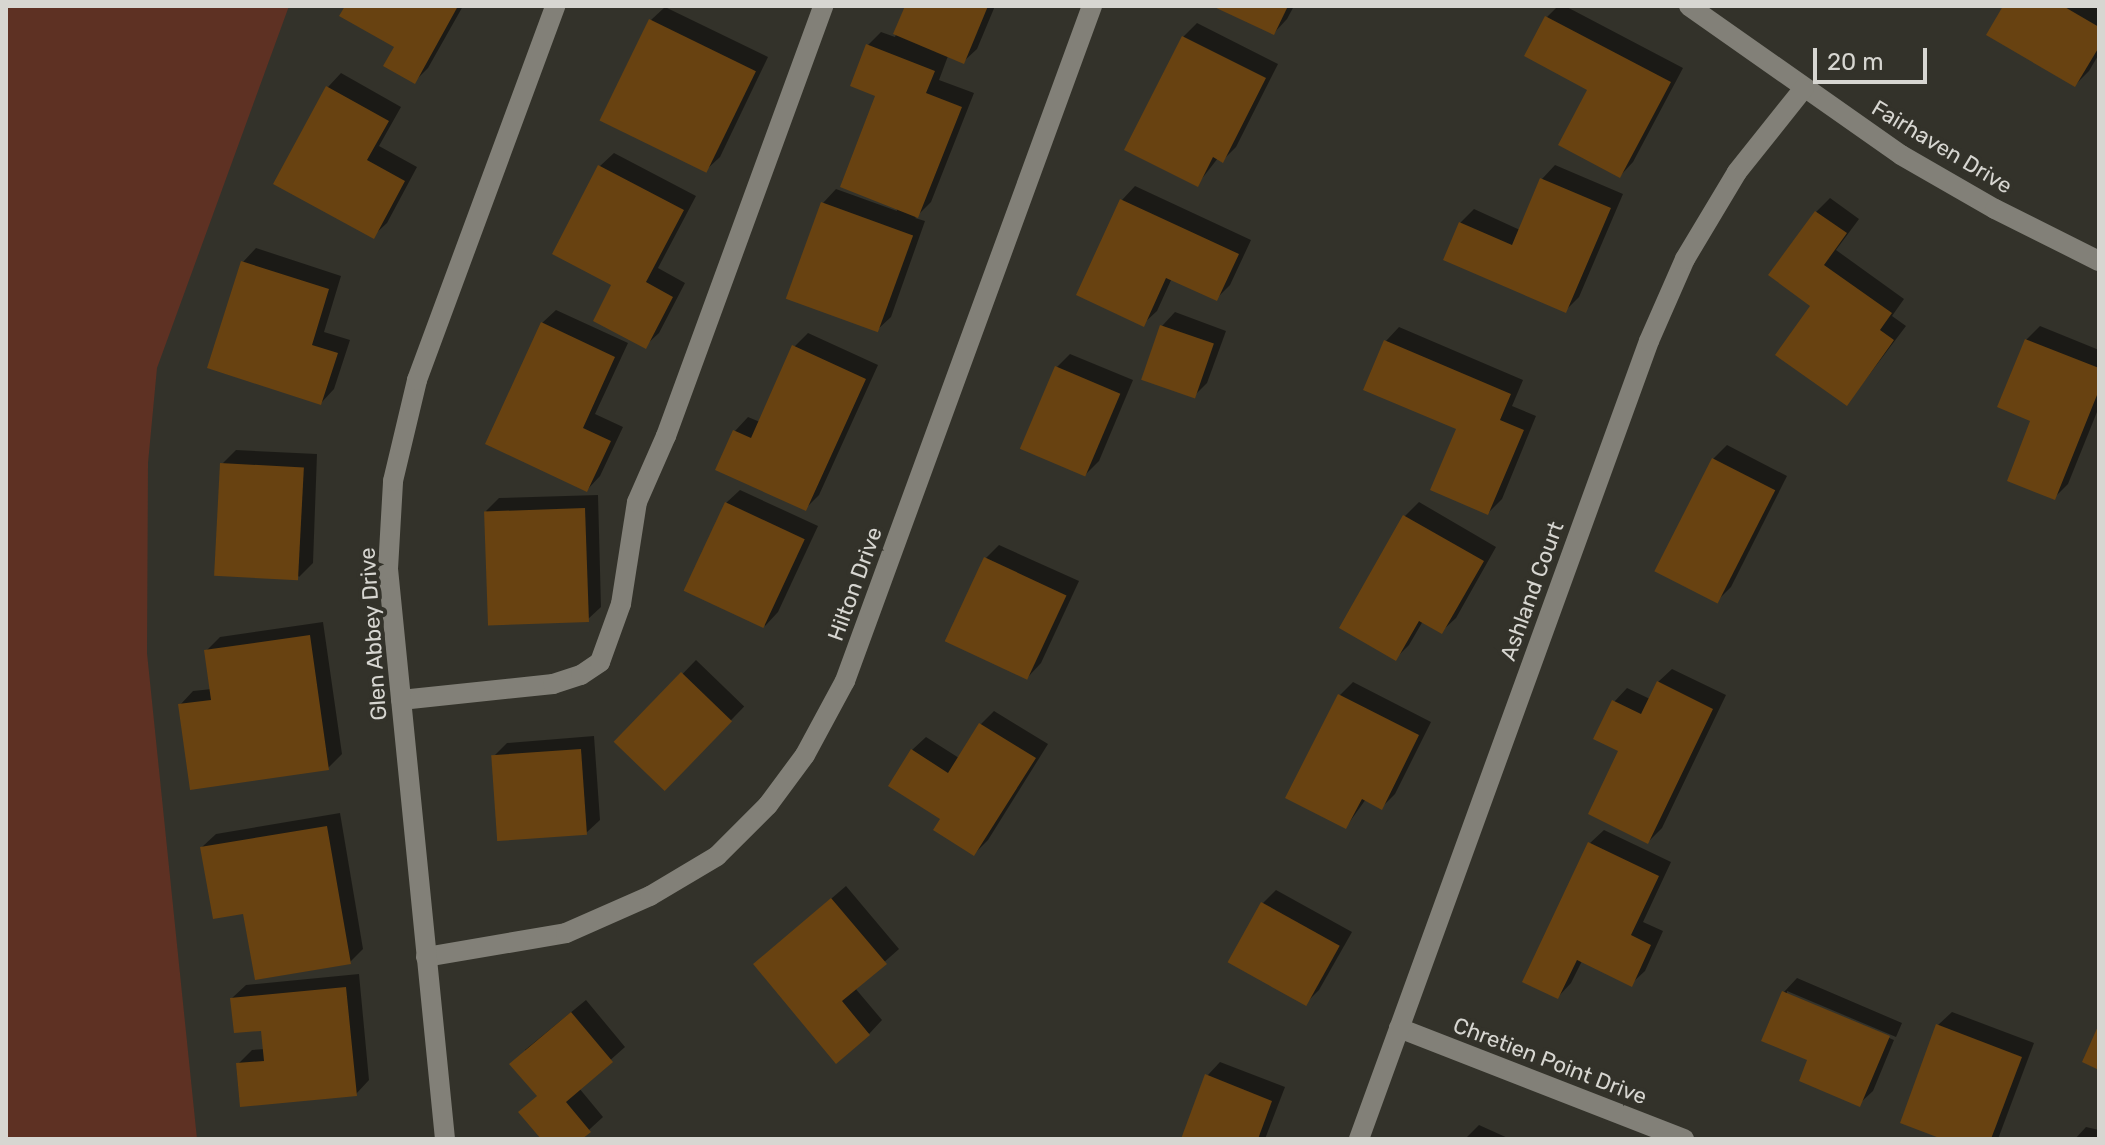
<!DOCTYPE html>
<html>
<head>
<meta charset="utf-8">
<style>
	body { margin:0 }
	#map { position:relative; width:2105px; height:1145px; overflow:hidden; background:#33322a; font-family:Rubik,sans-serif }
	div>[style] { position:absolute }
	[style*='--x'] { left:calc(var(--x)*1px); top:calc(var(--y)*1px); width:calc(var(--w)*1px); rotate:calc(var(--a)*1deg) }
	.green>* { inset:0; background:#5e3123 }
	.shadow>* { inset:0; background:#0007; transform-origin:0 0 }
	.building>* { inset:0; background:#684211; transform-origin:0 0 }
	.lane>* { height:20px; margin:-10px; padding:0 10px; transform-origin:10px; border-radius:10px; background:#828078 }
	.street>* { height:20px; margin:-10px; padding:0 10px; transform-origin:10px; border-radius:10px; background:#828078 }
	span { translate:-50% -50%; white-space:nowrap; text-align:center; line-height:1.15; -webkit-text-stroke:8px #33322a; paint-order:stroke }
	.street-label { font-size:22px; color:#d7d6d1 }
	.frame { position:absolute; inset:0; border:8px solid #d7d6d1; pointer-events:none }
	.scale { position:absolute; left:1813px; top:48px; width:114px; height:36px; box-sizing:border-box; border:4px solid #d7d6d1; border-top:0; padding-left:10px; font-size:24px; line-height:28px; white-space:nowrap; color:#d7d6d1; -webkit-text-stroke:6px #33322a; paint-order:stroke }
</style>
</head>
<body>
<div id="map">
	<div class="green">
		<div style="clip-path:polygon(6px 6px,289px 6px,157px 368px,148px 463px,147px 653px,197px 1139px,6px 1139px)"></div>
	</div>
	<div class="shadow">
		<div style="clip-path:polygon(347px 6px,463px 6px,428px 68px,414px 82px,396px 46px)"></div>
		<div style="clip-path:polygon(908px 6px,995px 6px,977px 49px,963px 62px,948px 56px,939px 80px,974px 93px,931px 202px,915px 218px,925px 221px,891px 317px,877px 330px,823px 203px,836px 189px,897px 211px,868px 45px,881px 32px,895px 37px)"></div>
		<div style="clip-path:polygon(1217px 6px,1294px 6px,1287px 19px,1274px 33px)"></div>
		<div style="clip-path:polygon(1558px 6px,1565px 6px,1683px 68px,1633px 162px,1620px 176px,1590px 89px,1547px 17px)"></div>
		<div style="clip-path:polygon(2005px 6px,2099px 6px,2099px 54px,2089px 71px,2075px 85px)"></div>
		<div style="clip-path:polygon(665px 7px,768px 57px,720px 157px,706px 170px,651px 20px)"></div>
		<div style="clip-path:polygon(1197px 23px,1278px 64px,1236px 147px,1223px 160px,1218px 158px,1197px 185px,1183px 37px)"></div>
		<div style="clip-path:polygon(341px 73px,401px 107px,379px 146px,417px 167px,387px 223px,373px 236px,276px 183px,328px 87px)"></div>
		<div style="clip-path:polygon(614px 153px,696px 196px,658px 268px,685px 283px,659px 333px,645px 346px,614px 284px,600px 166px)"></div>
		<div style="clip-path:polygon(1555px 165px,1623px 194px,1579px 297px,1565px 311px,1460px 223px,1474px 209px,1520px 230px,1542px 179px)"></div>
		<div style="clip-path:polygon(1135px 186px,1251px 240px,1230px 285px,1217px 298px,1172px 278px,1157px 311px,1143px 324px,1122px 200px)"></div>
		<div style="clip-path:polygon(1830px 198px,1859px 219px,1836px 250px,1904px 299px,1892px 316px,1906px 326px,1847px 404px,1813px 305px,1816px 212px)"></div>
		<div style="clip-path:polygon(256px 248px,341px 276px,324px 332px,350px 340px,334px 389px,321px 403px,243px 262px)"></div>
		<div style="clip-path:polygon(556px 310px,628px 343px,595px 414px,623px 427px,600px 476px,587px 490px,542px 323px)"></div>
		<div style="clip-path:polygon(1175px 312px,1226px 331px,1207px 383px,1193px 397px,1162px 326px)"></div>
		<div style="clip-path:polygon(2040px 326px,2099px 350px,2099px 407px,2068px 484px,2054px 498px,2033px 420px,2026px 340px)"></div>
		<div style="clip-path:polygon(1399px 327px,1523px 380px,1512px 406px,1536px 416px,1502px 499px,1488px 513px,1459px 428px,1386px 341px)"></div>
		<div style="clip-path:polygon(808px 333px,878px 365px,819px 495px,805px 509px,718px 469px,735px 431px,748px 417px,760px 422px,794px 347px)"></div>
		<div style="clip-path:polygon(1070px 354px,1133px 380px,1099px 461px,1085px 475px,1057px 367px)"></div>
		<div style="clip-path:polygon(1727px 445px,1787px 476px,1731px 587px,1718px 600px,1713px 459px)"></div>
		<div style="clip-path:polygon(236px 450px,317px 454px,313px 563px,299px 577px,222px 464px)"></div>
		<div style="clip-path:polygon(740px 490px,818px 526px,778px 612px,765px 626px,726px 503px)"></div>
		<div style="clip-path:polygon(598px 495px,601px 607px,587px 620px,486px 511px,499px 498px)"></div>
		<div style="clip-path:polygon(1419px 502px,1496px 547px,1456px 618px,1442px 631px,1423px 621px,1409px 645px,1396px 658px,1342px 627px,1405px 516px)"></div>
		<div style="clip-path:polygon(999px 545px,1079px 581px,1041px 663px,1028px 677px,986px 558px)"></div>
		<div style="clip-path:polygon(323px 622px,342px 754px,328px 768px,180px 705px,193px 691px,212px 689px,206px 651px,220px 637px)"></div>
		<div style="left:696px;top:660px;width:67px;height:115px;rotate:44deg"></div>
		<div style="clip-path:polygon(1672px 669px,1726px 695px,1662px 828px,1648px 842px,1621px 750px,1614px 702px,1627px 688px,1650px 699px,1658px 682px)"></div>
		<div style="clip-path:polygon(1353px 682px,1431px 722px,1395px 794px,1382px 807px,1366px 799px,1346px 827px,1339px 696px)"></div>
		<div style="clip-path:polygon(994px 711px,1048px 744px,988px 840px,974px 854px,942px 818px,912px 750px,926px 737px,959px 758px,981px 724px)"></div>
		<div style="clip-path:polygon(594px 736px,600px 820px,586px 833px,493px 757px,507px 743px)"></div>
		<div style="clip-path:polygon(340px 813px,363px 949px,350px 962px,245px 911px,202px 847px,216px 834px)"></div>
		<div style="clip-path:polygon(1604px 830px,1671px 862px,1643px 922px,1663px 931px,1645px 971px,1631px 984px,1582px 961px,1571px 983px,1558px 997px,1590px 843px)"></div>
		<div style="clip-path:polygon(846px 886px,899px 949px,855px 988px,882px 1020px,869px 1034px,755px 964px)"></div>
		<div style="clip-path:polygon(1276px 890px,1352px 932px,1319px 990px,1306px 1003px,1263px 903px)"></div>
		<div style="clip-path:polygon(359px 974px,369px 1080px,356px 1094px,238px 1064px,252px 1050px,265px 1049px,263px 1029px,232px 998px,246px 985px)"></div>
		<div style="clip-path:polygon(1797px 978px,1902px 1023px,1896px 1037px,1787px 991px,1787px 995px,1894px 1040px,1873px 1091px,1859px 1104px,1810px 1059px,1784px 992px)"></div>
		<div style="clip-path:polygon(586px 1000px,625px 1047px,579px 1088px,603px 1117px,579px 1139px,544px 1139px,538px 1095px,525px 1050px)"></div>
		<div style="clip-path:polygon(1952px 1012px,2034px 1043px,1998px 1139px,1948px 1139px,1938px 1025px)"></div>
		<div style="clip-path:polygon(1220px 1062px,1285px 1087px,1265px 1139px,1183px 1139px,1207px 1076px)"></div>
		<div style="clip-path:polygon(1479px 1125px,1510px 1139px,1465px 1139px)"></div>
		<div style="clip-path:polygon(2086px 1127px,2099px 1130px,2099px 1139px,2075px 1139px)"></div>
	</div>
	<div class="building">
		<div style="clip-path:polygon(345px 6px,458px 6px,415px 84px,383px 66px,394px 47px,339px 16px)"></div>
		<div style="clip-path:polygon(905px 6px,988px 6px,964px 64px,893px 34px)"></div>
		<div style="clip-path:polygon(1212px 6px,1288px 6px,1274px 35px)"></div>
		<div style="clip-path:polygon(2003px 6px,2063px 6px,2099px 27px,2099px 47px,2075px 87px,1986px 35px)"></div>
		<div style="clip-path:polygon(1545px 16px,1671px 82px,1620px 178px,1558px 145px,1587px 90px,1524px 56px)"></div>
		<div style="left:649px;top:19px;width:119px;height:113px;rotate:26deg"></div>
		<div style="clip-path:polygon(1182px 36px,1266px 78px,1223px 163px,1213px 157px,1198px 187px,1124px 150px)"></div>
		<div style="clip-path:polygon(866px 44px,935px 71px,926px 93px,962px 107px,918px 218px,840px 187px,875px 96px,850px 86px)"></div>
		<div style="clip-path:polygon(326px 86px,389px 121px,367px 160px,405px 181px,374px 239px,273px 184px)"></div>
		<div style="clip-path:polygon(598px 165px,684px 210px,646px 282px,673px 297px,646px 349px,593px 321px,611px 285px,552px 254px)"></div>
		<div style="clip-path:polygon(1540px 178px,1611px 208px,1566px 313px,1443px 260px,1459px 222px,1512px 245px)"></div>
		<div style="clip-path:polygon(1120px 199px,1239px 254px,1217px 301px,1166px 278px,1144px 327px,1076px 295px)"></div>
		<div style="left:821px;top:202px;width:98px;height:103px;rotate:20deg"></div>
		<div style="clip-path:polygon(1815px 211px,1847px 233px,1824px 265px,1892px 313px,1880px 330px,1894px 340px,1847px 406px,1775px 355px,1810px 306px,1768px 275px)"></div>
		<div style="clip-path:polygon(241px 261px,329px 289px,312px 345px,338px 353px,321px 405px,207px 368px)"></div>
		<div style="clip-path:polygon(541px 322px,615px 357px,583px 428px,611px 441px,587px 492px,485px 444px)"></div>
		<div style="left:1160px;top:325px;width:57px;height:58px;rotate:19deg"></div>
		<div style="clip-path:polygon(2025px 339px,2099px 368px,2099px 390px,2055px 500px,2007px 481px,2030px 421px,1997px 407px)"></div>
		<div style="clip-path:polygon(1384px 340px,1511px 394px,1500px 420px,1524px 430px,1488px 515px,1430px 490px,1456px 429px,1363px 390px)"></div>
		<div style="clip-path:polygon(792px 345px,866px 379px,806px 511px,715px 470px,733px 430px,751px 438px)"></div>
		<div style="left:1055px;top:366px;width:71px;height:90px;rotate:23deg"></div>
		<div style="left:1712px;top:458px;width:71px;height:127px;rotate:27deg"></div>
		<div style="left:220px;top:463px;width:84px;height:113px;rotate:3deg"></div>
		<div style="left:725px;top:502px;width:88px;height:98px;rotate:25deg"></div>
		<div style="left:585px;top:508px;width:114px;height:101px;rotate:88deg"></div>
		<div style="clip-path:polygon(1403px 515px,1484px 561px,1442px 634px,1419px 621px,1396px 661px,1339px 628px)"></div>
		<div style="left:984px;top:557px;width:91px;height:93px;rotate:25deg"></div>
		<div style="clip-path:polygon(310px 635px,329px 770px,190px 790px,178px 704px,211px 700px,204px 650px)"></div>
		<div style="left:681px;top:672px;width:71px;height:97px;rotate:44deg"></div>
		<div style="clip-path:polygon(1657px 681px,1713px 709px,1648px 844px,1588px 814px,1618px 751px,1593px 739px,1612px 700px,1641px 714px)"></div>
		<div style="clip-path:polygon(1338px 694px,1419px 735px,1382px 810px,1362px 799px,1346px 829px,1285px 798px)"></div>
		<div style="clip-path:polygon(979px 723px,1036px 758px,974px 856px,933px 830px,940px 819px,888px 786px,911px 749px,948px 773px)"></div>
		<div style="left:581px;top:749px;width:86px;height:90px;rotate:86deg"></div>
		<div style="clip-path:polygon(327px 826px,351px 964px,255px 980px,243px 914px,213px 919px,200px 847px)"></div>
		<div style="clip-path:polygon(1588px 842px,1659px 876px,1631px 935px,1651px 945px,1632px 987px,1577px 960px,1558px 999px,1522px 982px)"></div>
		<div style="clip-path:polygon(831px 898px,887px 964px,842px 1001px,870px 1035px,836px 1064px,753px 964px)"></div>
		<div style="left:1261px;top:902px;width:90px;height:69px;rotate:29deg"></div>
		<div style="clip-path:polygon(346px 987px,357px 1096px,240px 1107px,236px 1063px,264px 1061px,261px 1031px,234px 1033px,230px 998px)"></div>
		<div style="clip-path:polygon(1782px 991px,1890px 1036px,1860px 1107px,1799px 1081px,1807px 1060px,1761px 1041px)"></div>
		<div style="clip-path:polygon(571px 1012px,613px 1062px,566px 1102px,591px 1132px,582px 1139px,541px 1139px,518px 1112px,537px 1096px,509px 1064px)"></div>
		<div style="clip-path:polygon(1936px 1024px,2022px 1057px,1991px 1139px,1942px 1139px,1900px 1123px)"></div>
		<div style="clip-path:polygon(2099px 1024px,2099px 1070px,2082px 1062px)"></div>
		<div style="clip-path:polygon(1205px 1074px,1272px 1101px,1258px 1139px,1181px 1139px)"></div>
	</div>
	<div class="lane">
		<div style="--x:401;--y:700;--w:153;--a:-6"></div>
		<div style="--x:553;--y:684;--w:29;--a:-18"></div>
		<div style="--x:581;--y:675;--w:23;--a:-34"></div>
		<div style="--x:600;--y:662;--w:62;--a:-70.1"></div>
		<div style="--x:621;--y:604;--w:103;--a:-81.1"></div>
		<div style="--x:637;--y:502;--w:72;--a:-66.3"></div>
		<div style="--x:666;--y:436;--w:458;--a:-69.9"></div>
	</div>
	<div class="street">
		<div style="--x:1689;--y:6;--w:259;--a:35.1"></div>
		<div style="--x:1901;--y:155;--w:108;--a:29.9"></div>
		<div style="--x:1995;--y:209;--w:116;--a:26.6"></div>
		<div style="--x:426;--y:957;--w:142;--a:-9.7"></div>
		<div style="--x:566;--y:933;--w:92;--a:-23.8"></div>
		<div style="--x:650;--y:896;--w:78;--a:-30.8"></div>
		<div style="--x:717;--y:856;--w:72;--a:-45"></div>
		<div style="--x:768;--y:805;--w:62;--a:-53.5"></div>
		<div style="--x:805;--y:755;--w:84;--a:-61.6"></div>
		<div style="--x:845;--y:681;--w:719;--a:-69.9"></div>
		<div style="--x:1399;--y:1028;--w:306;--a:21.3"></div>
		<div style="--x:445;--y:1139;--w:573;--a:-95.71"></div>
		<div style="--x:388;--y:569;--w:88;--a:-86.7"></div>
		<div style="--x:393;--y:481;--w:104;--a:-76.6"></div>
		<div style="--x:417;--y:380;--w:399;--a:-69.7"></div>
		<div style="--x:1359;--y:1139;--w:849;--a:-70.03"></div>
		<div style="--x:1649;--y:341;--w:90;--a:-66.3"></div>
		<div style="--x:1685;--y:259;--w:101;--a:-59.1"></div>
		<div style="--x:1737;--y:172;--w:107;--a:-51.4"></div>
	</div>
	<div class="street-label">
		<span style="left:1942px;top:147px;rotate:31deg">Fairhaven Drive</span>
		<span style="left:855px;top:584px;rotate:-70deg">Hilton Drive</span>
		<span style="left:1532px;top:591px;rotate:-70deg">Ashland Court</span>
		<span style="left:373px;top:634px;rotate:-94deg">Glen Abbey Drive</span>
		<span style="left:1550px;top:1061px;rotate:21deg">Chretien Point Drive</span>
	</div>
	<div class="frame"></div>
	<div class="scale">20 m</div>
</div>
</body>
</html>
